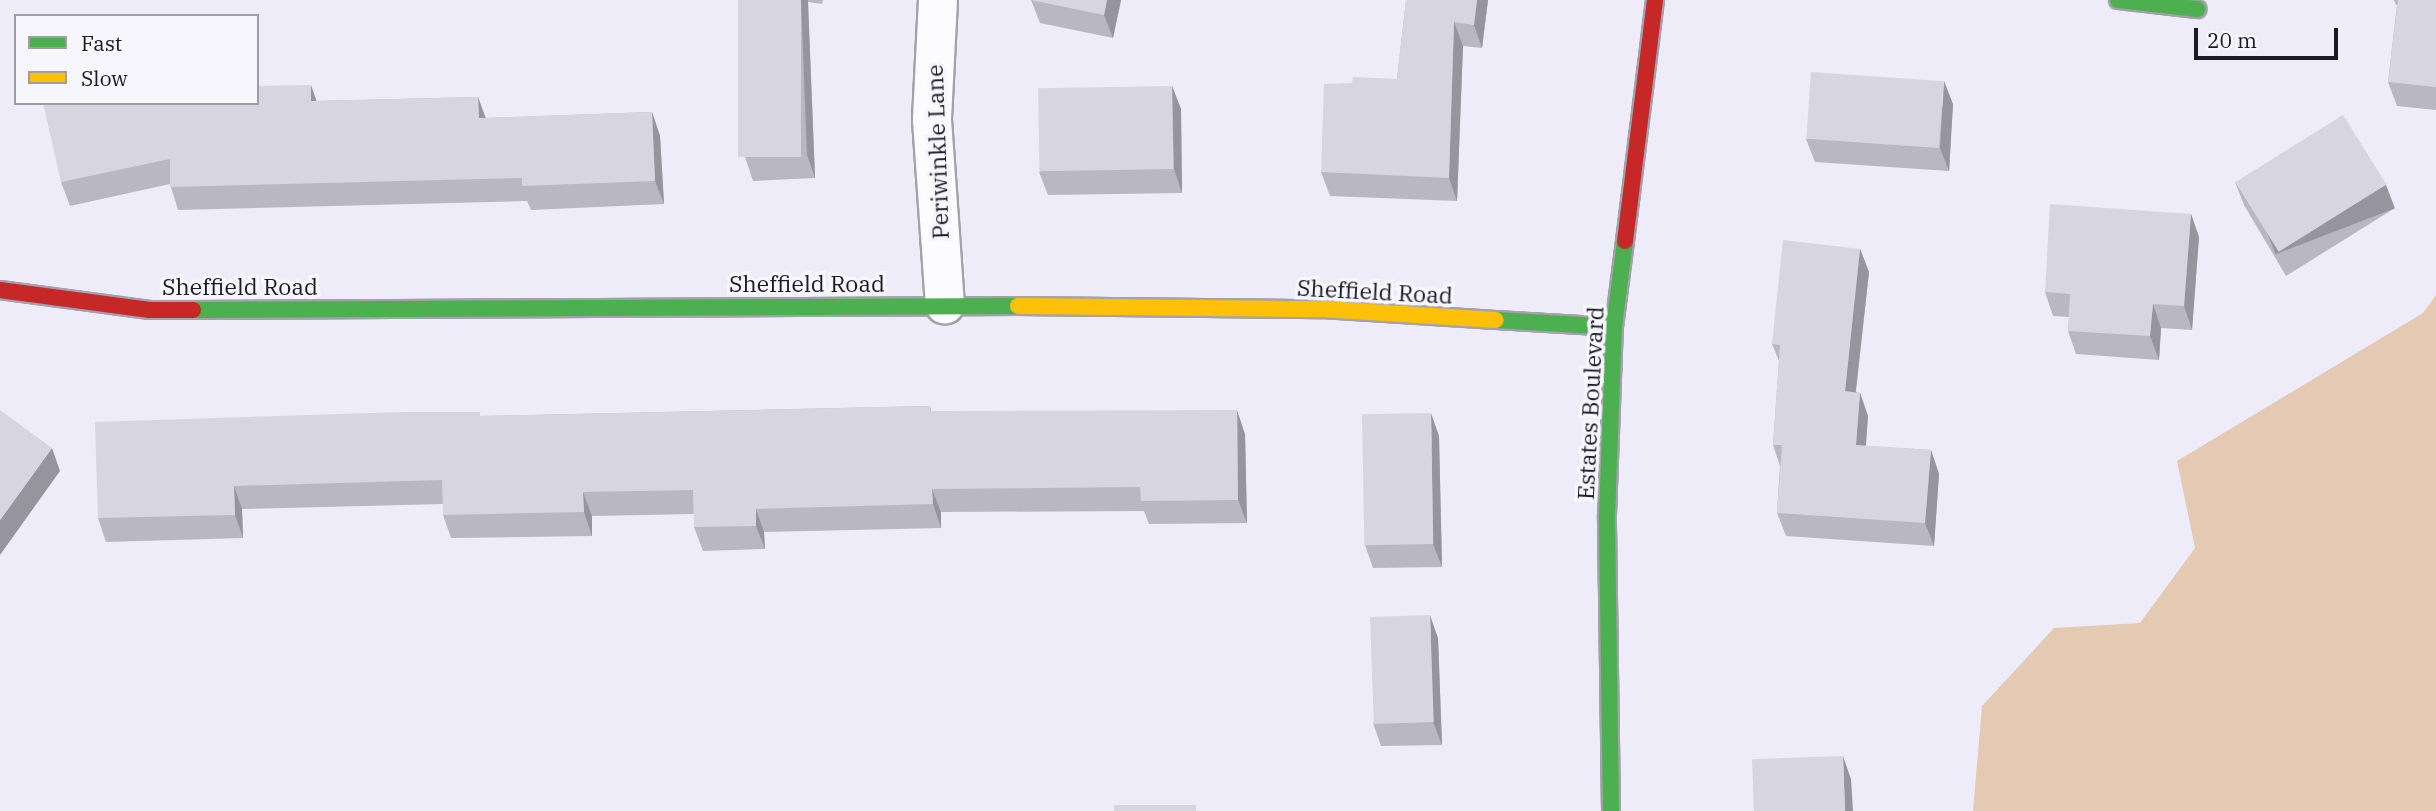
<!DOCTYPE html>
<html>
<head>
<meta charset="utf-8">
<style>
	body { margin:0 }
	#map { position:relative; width:2436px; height:811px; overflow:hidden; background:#eeecf8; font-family:"IBM Plex Serif",serif }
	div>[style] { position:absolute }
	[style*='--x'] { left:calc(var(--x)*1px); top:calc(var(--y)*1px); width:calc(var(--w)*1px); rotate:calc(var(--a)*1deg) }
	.green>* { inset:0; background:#e5cab3 }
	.roads { filter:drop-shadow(2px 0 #a3a1ab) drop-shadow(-2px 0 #a3a1ab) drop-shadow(0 2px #a3a1ab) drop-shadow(0 -2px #a3a1ab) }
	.street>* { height:38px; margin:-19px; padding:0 19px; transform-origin:19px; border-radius:19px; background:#fcfcfe }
	.fast>* { height:16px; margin:-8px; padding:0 8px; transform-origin:8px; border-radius:8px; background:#4caf50 }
	.slow>* { height:16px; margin:-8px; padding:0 8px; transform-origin:8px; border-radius:8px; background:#ffc107 }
	.jam>* { height:16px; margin:-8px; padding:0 8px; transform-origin:8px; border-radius:8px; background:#c62828 }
	.wall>* { inset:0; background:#b9b7c1 }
	.shaded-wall>* { inset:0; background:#96959d; transform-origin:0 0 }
	.building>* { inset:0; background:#d7d5e0; transform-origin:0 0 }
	span { translate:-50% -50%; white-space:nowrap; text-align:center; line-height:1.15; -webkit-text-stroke:7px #f7f6fc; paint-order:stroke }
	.street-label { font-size:23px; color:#1c1a24 }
	.legend { position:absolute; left:14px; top:14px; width:245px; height:91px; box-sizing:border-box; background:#f7f6fc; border:2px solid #9f9ea6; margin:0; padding:9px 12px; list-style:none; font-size:21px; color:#1c1a24 }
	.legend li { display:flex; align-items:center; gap:14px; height:35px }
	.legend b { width:35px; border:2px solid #9f9ea6 }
	.scale { position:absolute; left:2194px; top:28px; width:144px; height:32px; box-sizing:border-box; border:4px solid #1c1a24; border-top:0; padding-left:9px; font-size:21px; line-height:24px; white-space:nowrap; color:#1c1a24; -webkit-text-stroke:5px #f7f6fc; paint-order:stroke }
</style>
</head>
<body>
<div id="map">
	<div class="green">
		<div style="clip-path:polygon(2436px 295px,2436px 811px,1973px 811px,1982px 706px,2054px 628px,2140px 623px,2195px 548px,2177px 461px,2423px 313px)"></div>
	</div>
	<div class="roads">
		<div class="street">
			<div style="--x:938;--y:0;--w:120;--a:92.9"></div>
			<div style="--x:932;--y:120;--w:185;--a:86"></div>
		</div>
		<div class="fast">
			<div style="--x:2118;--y:0;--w:80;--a:6.5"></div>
			<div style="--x:193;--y:310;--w:825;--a:-0.28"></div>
			<div style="--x:1496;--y:320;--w:118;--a:3.4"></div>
			<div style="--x:1611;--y:811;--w:296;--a:-90.8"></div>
			<div style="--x:1607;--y:515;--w:188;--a:-87.9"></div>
			<div style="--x:1614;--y:327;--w:87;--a:-82.7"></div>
		</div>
		<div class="slow">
			<div style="--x:1018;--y:306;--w:304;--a:0.6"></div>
			<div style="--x:1322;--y:309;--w:174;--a:3.6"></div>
		</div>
		<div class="jam">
			<div style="--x:1625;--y:241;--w:243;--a:-82.9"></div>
			<div style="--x:0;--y:290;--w:151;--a:7.6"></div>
			<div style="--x:150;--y:310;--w:43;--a:0"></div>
		</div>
	</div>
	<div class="wall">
		<div style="clip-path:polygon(738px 0,823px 0,822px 4px,808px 2px,815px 178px,753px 181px,745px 157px)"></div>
		<div style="clip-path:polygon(1031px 0,1121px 0,1113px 38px,1040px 23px)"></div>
		<div style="clip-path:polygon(1406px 0,1488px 0,1482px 48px,1463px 46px,1457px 201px,1330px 196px,1321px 172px,1352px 83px,1397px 79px)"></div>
		<div style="clip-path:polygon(2394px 0,2436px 0,2436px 110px,2397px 106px,2388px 82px,2397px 5px,2396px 5px)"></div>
		<div style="clip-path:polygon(1172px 86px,1181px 109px,1182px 193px,1048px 195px,1039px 172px)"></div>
		<div style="clip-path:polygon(478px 97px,486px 118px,652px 112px,660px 136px,664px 204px,531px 210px,527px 201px,178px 210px,170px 184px,70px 206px,61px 182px,317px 101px)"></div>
		<div style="clip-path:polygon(1953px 104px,1949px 171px,1815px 162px,1806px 139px)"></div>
		<div style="clip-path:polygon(2235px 182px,2395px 208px,2286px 276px,2244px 205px)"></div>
		<div style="clip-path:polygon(2191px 214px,2199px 237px,2192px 330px,2161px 328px,2159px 360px,2076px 354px,2068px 331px,2069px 317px,2053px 316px,2045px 292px)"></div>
		<div style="clip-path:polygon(1860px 249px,1869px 272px,1856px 392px,1860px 393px,1868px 416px,1866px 446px,1931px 450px,1939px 474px,1934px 546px,1786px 536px,1777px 513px,1780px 466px,1773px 445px,1779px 361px,1772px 344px)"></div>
		<div style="clip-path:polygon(930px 406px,931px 411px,1245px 434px,1247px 523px,1149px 524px,1144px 511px,941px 512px,941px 528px,764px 532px,765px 549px,703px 551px,694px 527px,694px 514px,592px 516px,592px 536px,451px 538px,443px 515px,443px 504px,242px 509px,243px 538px,106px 542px,98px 518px,482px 416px)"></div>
		<div style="clip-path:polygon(1439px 436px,1442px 567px,1373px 568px,1365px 545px)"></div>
		<div style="clip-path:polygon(1438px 638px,1442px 745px,1381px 746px,1373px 723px)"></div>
	</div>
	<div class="shaded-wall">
		<div style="clip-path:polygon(801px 0,808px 0,808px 2px,815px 178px,807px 155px)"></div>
		<div style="clip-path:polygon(1107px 0,1121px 0,1113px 38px,1104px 15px)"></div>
		<div style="clip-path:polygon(1477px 0,1488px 0,1482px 48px,1474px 25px)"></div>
		<div style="clip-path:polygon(1454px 22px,1463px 46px,1457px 201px,1449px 178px)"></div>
		<div style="clip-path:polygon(1944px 81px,1953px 104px,1949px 171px,1940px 148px)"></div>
		<div style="clip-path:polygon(311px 85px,319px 108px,311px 101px)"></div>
		<div style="clip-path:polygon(1172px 86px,1181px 109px,1182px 193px,1174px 169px)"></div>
		<div style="clip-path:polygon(478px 97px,486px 120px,479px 118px)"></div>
		<div style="clip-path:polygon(652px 112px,660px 136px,664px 204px,655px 181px)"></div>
		<div style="left:2386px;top:185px;width:25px;height:128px;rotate:69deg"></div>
		<div style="clip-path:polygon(2191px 214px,2199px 237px,2192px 330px,2184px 306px)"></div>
		<div style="clip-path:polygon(1860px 249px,1869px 272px,1853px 415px,1845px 391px)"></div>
		<div style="clip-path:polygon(2153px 304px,2161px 328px,2159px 360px,2150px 336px)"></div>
		<div style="clip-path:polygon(1860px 393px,1868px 416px,1864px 468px,1856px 445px)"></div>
		<div style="clip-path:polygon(1237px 410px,1245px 434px,1247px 523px,1238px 500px)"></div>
		<div style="clip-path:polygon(1431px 413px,1439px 436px,1442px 567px,1433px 544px)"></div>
		<div style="clip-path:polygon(52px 448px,60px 471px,0 555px,0 520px)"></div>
		<div style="clip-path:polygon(1931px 450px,1939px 474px,1934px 546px,1925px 523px)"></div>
		<div style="clip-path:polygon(234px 486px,242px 509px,243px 538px,235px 515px)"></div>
		<div style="clip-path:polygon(932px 489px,941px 512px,941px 528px,933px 504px)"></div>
		<div style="clip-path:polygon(583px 492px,592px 516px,592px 536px,584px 512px)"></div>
		<div style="clip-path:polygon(756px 509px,764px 532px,765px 549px,756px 526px)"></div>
		<div style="clip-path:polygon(1430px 615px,1438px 638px,1442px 745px,1433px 722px)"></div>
		<div style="clip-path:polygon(1843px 756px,1851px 779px,1853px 811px,1845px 811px)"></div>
	</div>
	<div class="building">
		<div style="left:738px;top:0;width:63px;height:157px"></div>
		<div style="clip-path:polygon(1031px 0,1107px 0,1104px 15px)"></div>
		<div style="clip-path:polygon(1406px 0,1477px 0,1474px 25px,1454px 22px,1449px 178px,1321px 172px,1324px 84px,1352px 83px,1353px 77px,1397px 79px)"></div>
		<div style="clip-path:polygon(2398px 0,2436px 0,2436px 87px,2388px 82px)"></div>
		<div style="left:1811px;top:72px;width:133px;height:67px;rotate:4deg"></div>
		<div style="clip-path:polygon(311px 85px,311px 101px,478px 97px,479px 118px,652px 112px,655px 181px,522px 186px,522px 178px,170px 187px,170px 159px,61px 182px,43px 103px,257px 103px,257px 86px)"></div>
		<div style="left:1172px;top:86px;width:83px;height:134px;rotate:89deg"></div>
		<div style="left:2343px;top:115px;width:82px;height:127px;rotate:58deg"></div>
		<div style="clip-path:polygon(2050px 204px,2191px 214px,2184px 306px,2153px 304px,2150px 336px,2068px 331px,2070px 294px,2045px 292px)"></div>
		<div style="clip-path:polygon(1783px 240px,1860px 249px,1845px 391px,1860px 393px,1856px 445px,1931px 450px,1925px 523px,1777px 513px,1782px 445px,1773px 445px,1780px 345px,1772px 344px)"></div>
		<div style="clip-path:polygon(930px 406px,930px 411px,1237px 410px,1238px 500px,1141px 501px,1140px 487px,932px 489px,933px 504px,756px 509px,756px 526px,694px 527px,693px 490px,583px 492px,584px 512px,443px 515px,442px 480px,234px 486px,235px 515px,98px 518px,95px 422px,404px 412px,480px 412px,480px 416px)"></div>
		<div style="clip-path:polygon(0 410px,52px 448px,0 520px)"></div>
		<div style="left:1431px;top:413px;width:131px;height:69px;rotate:89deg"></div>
		<div style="left:1430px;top:615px;width:107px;height:60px;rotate:88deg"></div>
		<div style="left:1843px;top:756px;width:55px;height:91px;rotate:88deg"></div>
		<div style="left:1114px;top:805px;width:82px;height:6px"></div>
	</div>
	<div class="street-label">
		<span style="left:937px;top:152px;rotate:-92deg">Periwinkle Lane</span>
		<span style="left:807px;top:283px">Sheffield Road</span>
		<span style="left:240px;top:286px">Sheffield Road</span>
		<span style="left:1375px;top:291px;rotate:3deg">Sheffield Road</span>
		<span style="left:1590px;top:403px;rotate:-87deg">Estates Boulevard</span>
	</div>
	<ul class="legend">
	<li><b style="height:9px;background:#4caf50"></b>Fast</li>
	<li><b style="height:9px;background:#ffc107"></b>Slow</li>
	</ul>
	<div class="scale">20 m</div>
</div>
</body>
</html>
